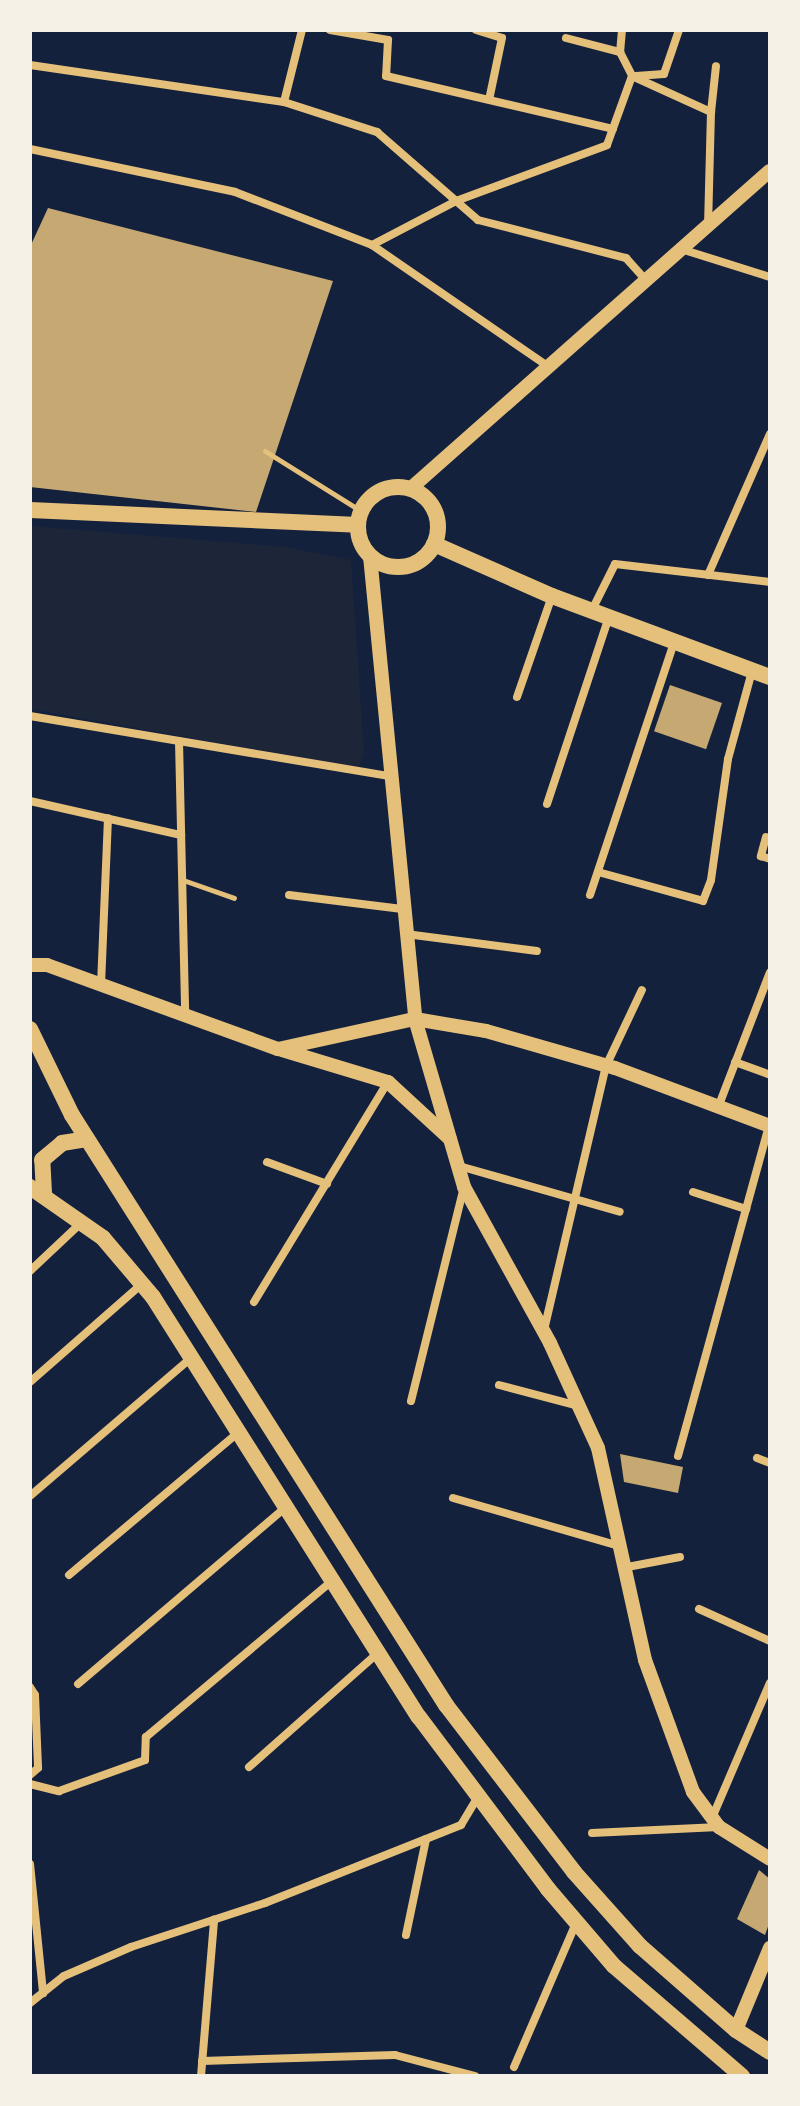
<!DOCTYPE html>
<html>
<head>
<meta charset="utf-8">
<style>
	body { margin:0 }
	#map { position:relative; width:800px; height:2106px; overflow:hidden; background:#14213d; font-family:Spectral,serif }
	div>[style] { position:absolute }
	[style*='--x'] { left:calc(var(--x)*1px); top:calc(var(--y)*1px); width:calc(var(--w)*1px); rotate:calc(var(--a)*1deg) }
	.green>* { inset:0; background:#1d2539 }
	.building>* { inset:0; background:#c6a872; transform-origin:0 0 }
	.service>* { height:5px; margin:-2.5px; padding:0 2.5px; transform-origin:2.5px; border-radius:2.5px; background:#e5c07b }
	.minor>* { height:8px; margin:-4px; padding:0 4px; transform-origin:4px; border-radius:4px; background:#e5c07b }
	.tertiary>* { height:14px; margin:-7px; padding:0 7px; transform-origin:7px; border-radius:7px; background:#e5c07b }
	.secondary>* { height:16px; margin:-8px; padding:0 8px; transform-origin:8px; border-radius:8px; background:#e5c07b }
	.secondary>.ring { margin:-8px; padding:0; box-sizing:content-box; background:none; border:16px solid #e5c07b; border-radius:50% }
	span { translate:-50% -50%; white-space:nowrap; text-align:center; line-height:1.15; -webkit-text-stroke:8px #f6f1e7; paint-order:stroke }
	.frame { position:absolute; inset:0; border:32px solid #f6f1e7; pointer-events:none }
</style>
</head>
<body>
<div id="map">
	<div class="green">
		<div style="clip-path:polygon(30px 526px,285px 547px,351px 560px,364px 752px,359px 768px,30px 709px)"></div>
	</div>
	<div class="building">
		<div style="clip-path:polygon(48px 208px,333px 281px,256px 512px,30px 487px,30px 247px)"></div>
		<div style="left:670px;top:685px;width:55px;height:49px;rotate:19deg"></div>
		<div style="clip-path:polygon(620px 1454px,683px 1467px,678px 1493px,624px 1482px)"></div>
		<div style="clip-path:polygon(759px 1870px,770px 1879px,770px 1921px,765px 1935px,737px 1919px)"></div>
	</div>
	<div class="service">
		<div style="--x:265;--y:451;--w:113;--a:32"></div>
		<div style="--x:183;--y:880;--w:54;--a:19.4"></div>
	</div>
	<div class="minor">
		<div style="--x:330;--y:30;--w:59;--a:9.8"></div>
		<div style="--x:388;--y:40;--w:36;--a:93"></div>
		<div style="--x:386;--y:76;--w:233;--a:13.1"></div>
		<div style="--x:476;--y:30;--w:27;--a:17"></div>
		<div style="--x:502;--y:38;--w:63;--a:101.8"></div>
		<div style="--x:622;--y:30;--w:22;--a:95"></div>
		<div style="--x:620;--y:52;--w:27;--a:63"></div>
		<div style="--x:566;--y:38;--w:56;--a:14.5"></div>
		<div style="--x:30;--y:65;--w:257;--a:8.3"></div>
		<div style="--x:284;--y:102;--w:98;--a:17.9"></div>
		<div style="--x:377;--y:132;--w:134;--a:41.1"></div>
		<div style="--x:478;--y:220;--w:153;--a:14.4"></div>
		<div style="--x:626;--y:258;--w:28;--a:48"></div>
		<div style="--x:632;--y:76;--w:87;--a:24.5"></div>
		<div style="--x:711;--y:112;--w:113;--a:91.5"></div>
		<div style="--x:636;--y:76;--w:28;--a:-4"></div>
		<div style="--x:664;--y:74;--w:46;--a:-71.2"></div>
		<div style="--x:284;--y:102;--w:74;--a:-76"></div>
		<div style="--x:711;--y:112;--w:46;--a:-83.8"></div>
		<div style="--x:30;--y:149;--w:209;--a:11.8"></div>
		<div style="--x:235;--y:192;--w:147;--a:21.1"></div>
		<div style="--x:372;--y:245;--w:211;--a:34.6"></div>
		<div style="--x:372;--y:245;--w:95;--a:-27.6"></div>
		<div style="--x:456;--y:201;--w:161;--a:-20.3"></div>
		<div style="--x:607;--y:145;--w:73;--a:-70.1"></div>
		<div style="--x:681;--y:249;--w:93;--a:17.5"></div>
		<div style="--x:708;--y:575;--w:154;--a:-66.3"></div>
		<div style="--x:592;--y:610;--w:51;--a:-63.4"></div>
		<div style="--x:615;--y:564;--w:156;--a:6.6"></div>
		<div style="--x:517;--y:697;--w:107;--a:-70.9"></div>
		<div style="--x:30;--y:716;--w:363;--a:9.5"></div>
		<div style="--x:179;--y:741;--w:274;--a:88.7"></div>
		<div style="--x:30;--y:801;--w:155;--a:12.7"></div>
		<div style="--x:547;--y:804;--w:197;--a:-71.7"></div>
		<div style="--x:766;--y:837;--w:20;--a:105"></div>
		<div style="--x:761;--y:856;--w:9;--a:18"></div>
		<div style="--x:598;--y:872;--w:109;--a:15.4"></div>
		<div style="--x:703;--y:901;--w:22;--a:-69"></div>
		<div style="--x:711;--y:880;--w:122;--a:-82"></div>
		<div style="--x:728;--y:759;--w:91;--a:-74.7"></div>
		<div style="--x:289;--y:895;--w:114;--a:7.1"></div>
		<div style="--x:590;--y:895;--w:267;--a:-71.6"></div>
		<div style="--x:406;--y:934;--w:132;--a:7.4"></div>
		<div style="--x:101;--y:985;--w:167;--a:-87.6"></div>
		<div style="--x:735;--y:1062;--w:37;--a:20"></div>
		<div style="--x:719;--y:1105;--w:142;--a:-69"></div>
		<div style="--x:267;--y:1162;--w:64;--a:20.1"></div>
		<div style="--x:459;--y:1166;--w:167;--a:15.9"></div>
		<div style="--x:693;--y:1192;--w:56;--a:17.8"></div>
		<div style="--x:30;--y:1271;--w:70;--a:-43.3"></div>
		<div style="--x:254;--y:1302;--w:258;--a:-58.7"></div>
		<div style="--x:544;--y:1330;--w:271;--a:-76.8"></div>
		<div style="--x:606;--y:1066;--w:84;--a:-64.7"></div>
		<div style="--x:30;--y:1382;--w:149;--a:-41.2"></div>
		<div style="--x:499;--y:1385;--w:83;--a:14.7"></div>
		<div style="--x:411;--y:1401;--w:220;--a:-76.1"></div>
		<div style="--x:678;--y:1456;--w:342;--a:-74.6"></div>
		<div style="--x:757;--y:1458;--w:14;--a:21"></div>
		<div style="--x:30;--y:1496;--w:212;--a:-40.6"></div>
		<div style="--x:453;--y:1498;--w:170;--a:16.1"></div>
		<div style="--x:622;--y:1568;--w:59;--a:-10.7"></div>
		<div style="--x:69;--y:1575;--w:222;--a:-40.1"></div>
		<div style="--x:699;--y:1609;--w:78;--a:24.3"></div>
		<div style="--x:78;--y:1684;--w:273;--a:-40.4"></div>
		<div style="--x:30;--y:1687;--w:9;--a:58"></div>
		<div style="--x:35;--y:1695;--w:73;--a:87.6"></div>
		<div style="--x:38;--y:1768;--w:11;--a:139"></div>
		<div style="--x:249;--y:1767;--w:172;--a:-41.5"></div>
		<div style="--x:30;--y:1784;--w:30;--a:14"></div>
		<div style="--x:59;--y:1791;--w:91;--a:-19.8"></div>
		<div style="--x:145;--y:1760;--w:23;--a:-88"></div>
		<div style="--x:146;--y:1737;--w:243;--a:-40"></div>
		<div style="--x:712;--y:1818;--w:147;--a:-66.8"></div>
		<div style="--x:592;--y:1833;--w:127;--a:-2.7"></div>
		<div style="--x:30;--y:1864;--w:130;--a:84.2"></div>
		<div style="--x:406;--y:1935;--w:98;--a:-78.2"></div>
		<div style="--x:30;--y:2003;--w:43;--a:-38.5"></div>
		<div style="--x:64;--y:1976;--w:73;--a:-23.4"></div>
		<div style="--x:131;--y:1947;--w:141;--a:-18.2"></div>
		<div style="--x:265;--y:1903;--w:211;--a:-21.7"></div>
		<div style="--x:461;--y:1825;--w:31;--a:-59"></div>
		<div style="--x:202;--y:2061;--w:193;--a:-1.8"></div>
		<div style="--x:395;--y:2055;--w:83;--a:14.7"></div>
		<div style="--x:514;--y:2067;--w:157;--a:-66.7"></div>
		<div style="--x:201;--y:2076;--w:157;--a:-85.2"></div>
	</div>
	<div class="tertiary">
		<div style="--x:410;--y:489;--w:480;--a:-41.5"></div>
		<div style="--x:370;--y:556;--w:465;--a:84.4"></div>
		<div style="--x:415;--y:1019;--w:175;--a:73.7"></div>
		<div style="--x:464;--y:1187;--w:178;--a:61.1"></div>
		<div style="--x:550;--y:1343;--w:115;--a:65.4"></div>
		<div style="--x:598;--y:1448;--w:217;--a:77.5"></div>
		<div style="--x:645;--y:1660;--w:140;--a:70"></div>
		<div style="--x:693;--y:1792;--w:44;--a:53.4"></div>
		<div style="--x:719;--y:1827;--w:60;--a:32.1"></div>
		<div style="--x:30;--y:965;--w:17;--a:0"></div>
		<div style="--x:47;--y:965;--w:246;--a:20"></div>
		<div style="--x:278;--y:1049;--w:140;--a:-12.4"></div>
		<div style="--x:415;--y:1019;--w:72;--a:9.6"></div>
		<div style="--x:486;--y:1031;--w:134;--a:16"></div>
		<div style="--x:615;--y:1068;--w:165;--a:20.5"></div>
		<div style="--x:282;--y:1050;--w:111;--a:16.8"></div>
		<div style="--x:388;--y:1082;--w:84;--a:42.6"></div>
		<div style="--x:736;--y:2030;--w:89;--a:-67.5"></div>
	</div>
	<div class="secondary">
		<div class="ring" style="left:358px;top:487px;width:64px;height:64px"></div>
		<div style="--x:30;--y:510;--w:328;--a:2.6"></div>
		<div style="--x:434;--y:544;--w:129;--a:23.8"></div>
		<div style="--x:552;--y:596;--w:233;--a:20.4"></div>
		<div style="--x:30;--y:1029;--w:96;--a:64"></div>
		<div style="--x:72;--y:1115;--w:699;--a:57.63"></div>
		<div style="--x:446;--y:1705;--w:210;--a:52.5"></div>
		<div style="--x:574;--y:1872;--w:99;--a:48.3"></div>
		<div style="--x:640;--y:1946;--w:128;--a:41.2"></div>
		<div style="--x:736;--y:2030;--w:40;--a:32.9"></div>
		<div style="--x:30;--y:1187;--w:89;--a:34.9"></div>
		<div style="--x:103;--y:1238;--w:77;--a:49.7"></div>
		<div style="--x:153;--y:1297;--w:497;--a:57.7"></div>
		<div style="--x:419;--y:1717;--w:215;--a:53.1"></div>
		<div style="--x:548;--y:1889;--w:101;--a:49.4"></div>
		<div style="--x:614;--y:1966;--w:169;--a:40.7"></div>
		<div style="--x:44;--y:1193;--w:33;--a:-93"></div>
		<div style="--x:42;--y:1160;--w:26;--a:-40"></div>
		<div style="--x:62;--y:1143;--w:25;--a:-9"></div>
	</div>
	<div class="frame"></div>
</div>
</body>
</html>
